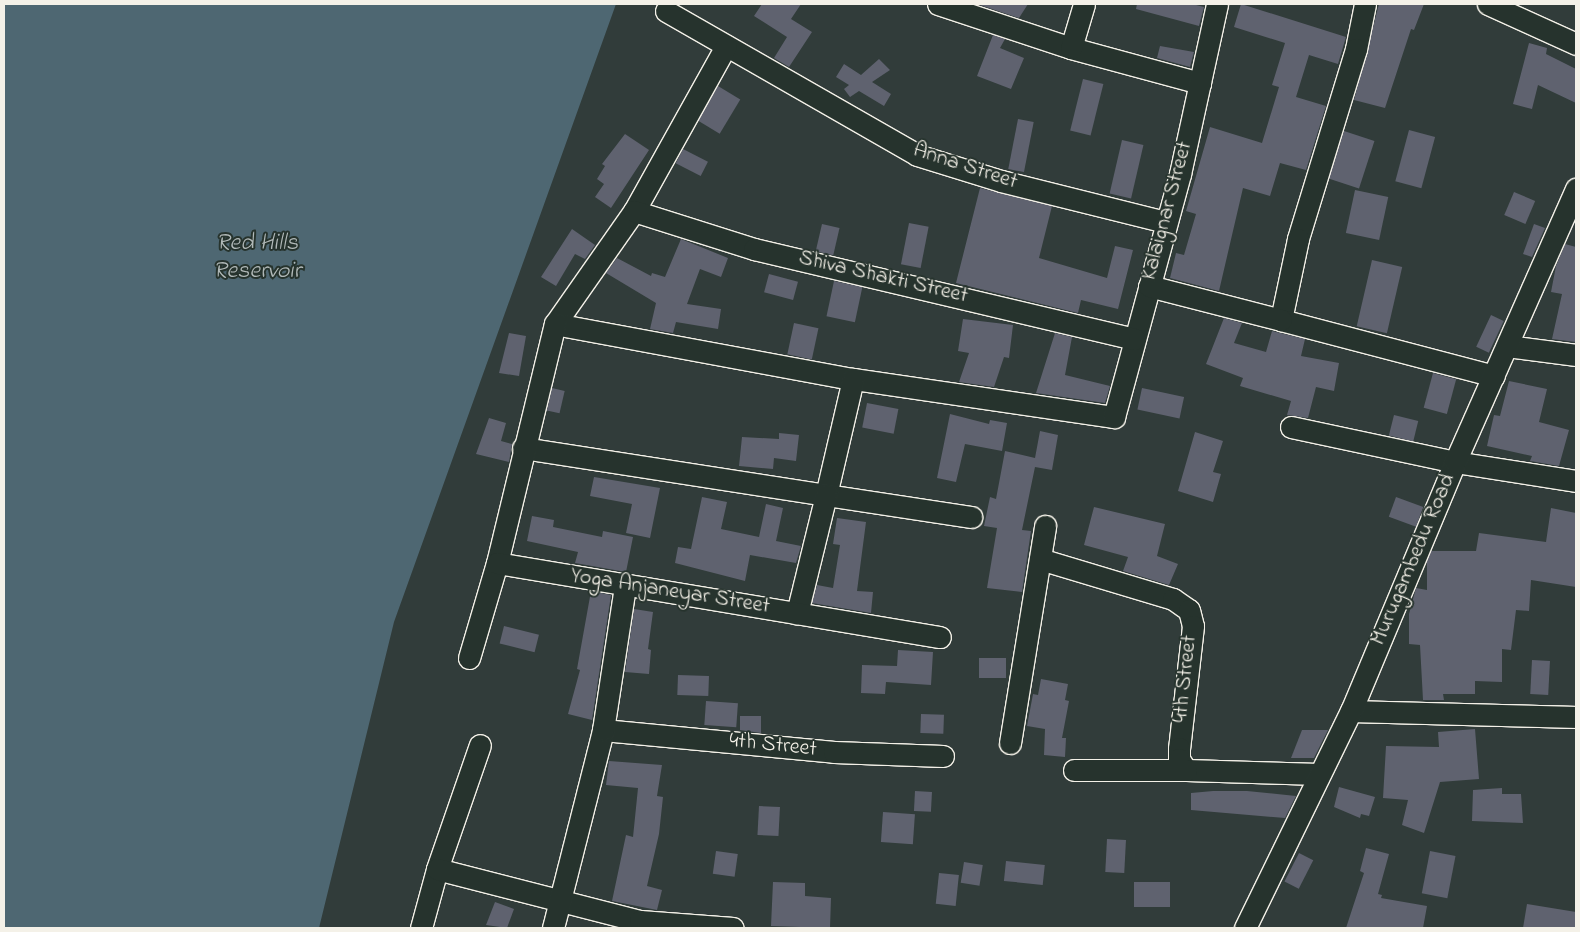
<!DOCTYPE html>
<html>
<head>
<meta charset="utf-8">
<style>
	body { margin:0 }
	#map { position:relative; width:1580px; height:932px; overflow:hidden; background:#313c3a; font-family:"Indie Flower",sans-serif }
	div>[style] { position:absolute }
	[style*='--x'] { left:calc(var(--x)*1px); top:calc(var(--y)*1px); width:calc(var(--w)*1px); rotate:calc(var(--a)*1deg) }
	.water>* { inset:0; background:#4e6772 }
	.building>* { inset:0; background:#5f626f; transform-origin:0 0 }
	.roads { filter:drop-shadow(1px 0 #f4f1e8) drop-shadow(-1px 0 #f4f1e8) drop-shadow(0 1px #f4f1e8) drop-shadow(0 -1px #f4f1e8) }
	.minor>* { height:21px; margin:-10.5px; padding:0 10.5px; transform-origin:10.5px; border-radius:10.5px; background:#26332d }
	span { translate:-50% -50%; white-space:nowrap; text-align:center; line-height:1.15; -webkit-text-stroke:4px #26332d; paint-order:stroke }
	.street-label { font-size:22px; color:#f4f1e8 }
	.water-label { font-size:24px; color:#b2bab9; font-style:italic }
	.frame { position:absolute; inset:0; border:5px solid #f4f1e8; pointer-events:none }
</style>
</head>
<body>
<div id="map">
	<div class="water">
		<div style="clip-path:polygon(4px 4px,616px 4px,394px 622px,319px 928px,4px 928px)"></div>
	</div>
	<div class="building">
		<div style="clip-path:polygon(762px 4px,801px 4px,791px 19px,812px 32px,789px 67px,774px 58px,787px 37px,754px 16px)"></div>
		<div style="clip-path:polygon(977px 4px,1028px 4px,1019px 18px)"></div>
		<div style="clip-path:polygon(1137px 4px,1192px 4px,1204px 7px,1199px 26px,1136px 9px)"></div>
		<div style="clip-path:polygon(1241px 4px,1346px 37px,1338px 64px,1309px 55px,1296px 97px,1326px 106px,1306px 170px,1280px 163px,1270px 196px,1243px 188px,1219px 291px,1170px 278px,1176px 253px,1184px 255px,1196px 214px,1186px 211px,1210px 127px,1262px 143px,1279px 87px,1272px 85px,1285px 43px,1234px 27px)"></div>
		<div style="clip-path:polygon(1379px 4px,1424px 4px,1414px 30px,1411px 29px,1385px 108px,1354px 100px)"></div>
		<div style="clip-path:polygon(993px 35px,1005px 39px,1000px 48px,1024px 58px,1011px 89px,977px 76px)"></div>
		<div style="clip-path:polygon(1529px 43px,1547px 48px,1546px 54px,1576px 69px,1576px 103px,1538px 85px,1532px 109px,1513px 104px)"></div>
		<div style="clip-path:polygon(1160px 46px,1194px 52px,1190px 67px,1157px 58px)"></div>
		<div style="clip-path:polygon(879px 59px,890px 70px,872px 82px,891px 94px,884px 106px,859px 91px,850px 97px,844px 89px,849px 85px,836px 77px,844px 64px,861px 75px)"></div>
		<div style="left:1083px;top:79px;width:21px;height:53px;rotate:14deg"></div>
		<div style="left:718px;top:86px;width:26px;height:40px;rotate:31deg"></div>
		<div style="left:1018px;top:119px;width:16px;height:51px;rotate:11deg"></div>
		<div style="left:1409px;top:130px;width:27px;height:53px;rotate:15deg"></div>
		<div style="left:1344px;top:131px;width:32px;height:50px;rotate:18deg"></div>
		<div style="clip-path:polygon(625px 134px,649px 150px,611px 208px,595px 197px,604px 184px,597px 179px,605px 166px,602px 164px)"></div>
		<div style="left:1122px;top:140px;width:22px;height:55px;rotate:13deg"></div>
		<div style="left:683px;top:149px;width:28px;height:16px;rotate:27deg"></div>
		<div style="clip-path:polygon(980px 188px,1052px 206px,1039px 258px,1107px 278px,1115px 246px,1133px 250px,1118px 309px,1081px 300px,1078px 313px,956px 283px)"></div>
		<div style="left:1355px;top:190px;width:34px;height:44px;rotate:12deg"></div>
		<div style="left:1514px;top:192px;width:23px;height:25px;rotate:23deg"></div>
		<div style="left:909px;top:223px;width:20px;height:42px;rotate:11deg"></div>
		<div style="left:822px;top:224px;width:18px;height:28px;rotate:13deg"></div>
		<div style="clip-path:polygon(1534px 224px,1545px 228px,1532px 257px,1523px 254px)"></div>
		<div style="clip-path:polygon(572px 229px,595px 245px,585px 259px,575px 254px,556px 286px,541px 277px)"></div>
		<div style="clip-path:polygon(681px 239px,728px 258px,721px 277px,700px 269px,687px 304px,721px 309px,718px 329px,676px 322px,673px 333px,650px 329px,656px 303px,606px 273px,617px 258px,651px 276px,652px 273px,665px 277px)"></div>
		<div style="clip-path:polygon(1565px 244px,1576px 247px,1576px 342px,1552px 339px,1562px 294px,1551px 292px,1556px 266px)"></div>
		<div style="left:1372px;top:260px;width:31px;height:68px;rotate:13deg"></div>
		<div style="left:769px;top:274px;width:30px;height:19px;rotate:15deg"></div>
		<div style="left:834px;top:281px;width:29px;height:36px;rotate:12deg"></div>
		<div style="left:1491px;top:315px;width:14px;height:35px;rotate:25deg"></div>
		<div style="clip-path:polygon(1224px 318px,1242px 323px,1234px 343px,1266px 352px,1272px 331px,1305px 339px,1301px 356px,1339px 363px,1334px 391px,1316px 387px,1308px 418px,1287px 415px,1291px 401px,1240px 386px,1243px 378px,1206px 364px)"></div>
		<div style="clip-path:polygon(963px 319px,1013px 325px,1009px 358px,1004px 357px,994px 387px,959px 382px,969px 353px,958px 351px)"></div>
		<div style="left:794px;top:323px;width:25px;height:32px;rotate:12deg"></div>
		<div style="clip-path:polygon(509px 333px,526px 336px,519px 376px,499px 373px)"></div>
		<div style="clip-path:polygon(1055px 333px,1072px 337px,1065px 375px,1110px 386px,1105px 403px,1036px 393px)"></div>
		<div style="left:1433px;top:373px;width:24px;height:36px;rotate:15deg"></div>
		<div style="clip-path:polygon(1509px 381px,1547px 389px,1539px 422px,1569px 430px,1559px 466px,1530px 461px,1532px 456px,1487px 446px,1494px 415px,1500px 416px)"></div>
		<div style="left:552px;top:388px;width:13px;height:23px;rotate:13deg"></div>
		<div style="left:1142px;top:388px;width:43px;height:22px;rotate:12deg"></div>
		<div style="left:867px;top:403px;width:32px;height:25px;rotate:11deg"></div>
		<div style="clip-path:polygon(950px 414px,989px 424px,990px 420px,1007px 423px,1002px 451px,965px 444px,956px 482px,937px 478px)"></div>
		<div style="left:1394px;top:415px;width:25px;height:21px;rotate:14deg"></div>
		<div style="clip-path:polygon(489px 418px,506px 423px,501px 441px,512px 444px,509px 462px,476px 454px)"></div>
		<div style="clip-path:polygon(1040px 431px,1058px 435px,1052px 470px,1035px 467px,1022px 530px,1031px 531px,1022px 592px,987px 588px,997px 528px,984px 526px,990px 497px,996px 499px,1005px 451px,1035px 458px)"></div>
		<div style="clip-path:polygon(1195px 432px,1223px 441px,1213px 472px,1221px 474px,1213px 502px,1178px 491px)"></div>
		<div style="clip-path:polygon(779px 433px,799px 435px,796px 461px,774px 458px,773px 469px,739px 466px,742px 437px,779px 439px)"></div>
		<div style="clip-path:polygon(594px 477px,660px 488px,650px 538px,626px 533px,632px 504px,590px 496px)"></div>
		<div style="clip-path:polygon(702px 497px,727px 502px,721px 529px,759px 537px,766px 504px,783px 508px,776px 541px,801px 546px,796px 563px,750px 555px,745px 581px,675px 563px,678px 547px,691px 549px)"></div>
		<div style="left:1396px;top:497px;width:29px;height:21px;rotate:20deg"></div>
		<div style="clip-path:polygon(1094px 507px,1165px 524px,1157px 556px,1178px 564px,1169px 585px,1123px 571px,1128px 557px,1084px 545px)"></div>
		<div style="clip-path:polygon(1551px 508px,1576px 513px,1576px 587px,1531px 580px,1529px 611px,1516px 610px,1511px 650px,1502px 649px,1502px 682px,1475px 681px,1475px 694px,1443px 694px,1444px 700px,1423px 700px,1420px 645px,1409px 644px,1409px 614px,1416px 588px,1427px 590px,1427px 561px,1431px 551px,1476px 551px,1479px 533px,1546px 542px)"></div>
		<div style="clip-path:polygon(532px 516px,554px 520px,553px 527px,602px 537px,603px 531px,633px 537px,626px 572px,575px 563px,578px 552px,527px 541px)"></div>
		<div style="clip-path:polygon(837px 518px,866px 522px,857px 591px,873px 592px,871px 613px,812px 603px,817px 585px,833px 588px,840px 545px,833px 544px)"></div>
		<div style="clip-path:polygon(591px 591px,611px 595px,592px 720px,568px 714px,580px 670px,577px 669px)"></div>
		<div style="clip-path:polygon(634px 609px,653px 612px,648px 649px,651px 650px,649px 674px,625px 672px)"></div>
		<div style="left:504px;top:626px;width:36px;height:18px;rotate:14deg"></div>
		<div style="clip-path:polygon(898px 650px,933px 652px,931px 685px,886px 682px,885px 694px,861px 693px,862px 665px,897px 666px)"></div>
		<div style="left:979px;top:658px;width:27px;height:20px"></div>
		<div style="left:1532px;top:660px;width:18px;height:34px;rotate:3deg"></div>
		<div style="left:678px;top:675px;width:31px;height:20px;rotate:2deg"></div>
		<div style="clip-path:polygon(1041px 679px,1068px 684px,1065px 700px,1069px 701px,1062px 738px,1066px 738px,1065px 757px,1044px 755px,1045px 729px,1027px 726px,1033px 694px,1038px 695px)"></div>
		<div style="left:706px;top:701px;width:32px;height:24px;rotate:4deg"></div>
		<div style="left:921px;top:714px;width:23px;height:19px;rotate:2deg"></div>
		<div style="clip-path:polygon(740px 716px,761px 716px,761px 733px,740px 730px)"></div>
		<div style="clip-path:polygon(1475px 729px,1479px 779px,1440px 782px,1424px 833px,1402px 825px,1408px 800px,1383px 798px,1386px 746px,1439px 747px,1438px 732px)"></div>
		<div style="clip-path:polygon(1302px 730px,1328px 730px,1314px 758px,1291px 758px)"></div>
		<div style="clip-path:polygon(609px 761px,662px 765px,657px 796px,663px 797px,659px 834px,647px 886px,662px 890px,657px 910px,612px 901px,626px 835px,633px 837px,638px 788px,606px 785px)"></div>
		<div style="clip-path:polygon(1339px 787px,1375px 797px,1369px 816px,1361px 814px,1360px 818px,1334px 807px)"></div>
		<div style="clip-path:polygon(1502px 788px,1502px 794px,1521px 794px,1523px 823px,1472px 821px,1473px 790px)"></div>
		<div style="left:915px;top:791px;width:17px;height:20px;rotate:3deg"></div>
		<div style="clip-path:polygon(1213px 791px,1247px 791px,1296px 796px,1285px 818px,1191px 810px,1191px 793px)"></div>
		<div style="left:759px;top:806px;width:21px;height:29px;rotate:3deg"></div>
		<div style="left:883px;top:812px;width:32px;height:30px;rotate:4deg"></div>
		<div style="left:1107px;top:839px;width:19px;height:33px;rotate:3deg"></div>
		<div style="clip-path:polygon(1366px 848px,1389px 854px,1378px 894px,1382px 895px,1381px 898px,1427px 906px,1423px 928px,1346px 928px,1364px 873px,1360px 871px)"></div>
		<div style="left:716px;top:851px;width:22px;height:23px;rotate:8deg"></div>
		<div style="left:1430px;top:851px;width:26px;height:43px;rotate:11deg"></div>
		<div style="left:1299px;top:853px;width:16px;height:32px;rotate:27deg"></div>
		<div style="left:1006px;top:861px;width:39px;height:20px;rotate:6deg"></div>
		<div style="left:964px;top:862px;width:19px;height:21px;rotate:9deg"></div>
		<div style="left:939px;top:873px;width:20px;height:31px;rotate:6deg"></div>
		<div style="clip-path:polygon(773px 882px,805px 883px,805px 896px,831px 898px,830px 928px,771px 926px)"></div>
		<div style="left:1134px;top:882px;width:36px;height:25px"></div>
		<div style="clip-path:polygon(495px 902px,514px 909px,507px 928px,486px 925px)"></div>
		<div style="clip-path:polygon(1527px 904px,1576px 912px,1576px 928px,1523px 928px)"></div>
	</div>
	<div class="roads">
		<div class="minor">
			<div style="--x:938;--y:4;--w:140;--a:18.3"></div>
			<div style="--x:1071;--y:48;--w:134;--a:15.2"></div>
			<div style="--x:1365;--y:4;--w:46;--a:101.3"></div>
			<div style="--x:1356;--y:49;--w:199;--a:107"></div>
			<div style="--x:1298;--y:239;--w:83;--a:101.9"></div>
			<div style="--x:1281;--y:320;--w:220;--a:14.7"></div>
			<div style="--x:1488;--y:4;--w:97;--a:24.4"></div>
			<div style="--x:666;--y:11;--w:289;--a:29.8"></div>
			<div style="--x:917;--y:155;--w:88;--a:17.2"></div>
			<div style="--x:1001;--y:181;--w:170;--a:14"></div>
			<div style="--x:726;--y:46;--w:189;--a:119.1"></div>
			<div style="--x:634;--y:211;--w:138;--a:125"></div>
			<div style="--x:555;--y:324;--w:303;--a:10.5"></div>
			<div style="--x:853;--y:379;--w:264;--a:8.3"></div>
			<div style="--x:1114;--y:417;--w:252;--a:-74.8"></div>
			<div style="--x:1180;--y:174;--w:174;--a:-77.7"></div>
			<div style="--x:1071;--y:48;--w:46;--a:-73.5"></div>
			<div style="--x:634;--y:211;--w:126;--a:17.6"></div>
			<div style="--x:754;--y:249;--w:391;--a:13.3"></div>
			<div style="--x:1149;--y:286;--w:136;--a:14.4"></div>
			<div style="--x:1507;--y:346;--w:70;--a:7.4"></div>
			<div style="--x:853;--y:379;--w:119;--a:103.1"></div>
			<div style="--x:826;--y:495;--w:147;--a:8.6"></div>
			<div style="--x:1291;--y:427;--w:168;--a:12"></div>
			<div style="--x:1455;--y:462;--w:122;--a:8.9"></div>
			<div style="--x:523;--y:448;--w:307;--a:8.8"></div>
			<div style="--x:826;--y:495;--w:122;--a:103.8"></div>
			<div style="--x:1040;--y:559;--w:139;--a:16.7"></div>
			<div style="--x:1173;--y:599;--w:19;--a:35"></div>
			<div style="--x:1189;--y:610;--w:16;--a:76"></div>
			<div style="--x:1193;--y:626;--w:123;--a:96.5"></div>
			<div style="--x:1179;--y:748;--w:11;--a:90"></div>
			<div style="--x:1179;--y:759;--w:13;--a:58"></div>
			<div style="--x:1186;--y:770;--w:133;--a:1.7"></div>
			<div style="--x:497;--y:563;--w:246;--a:-76.4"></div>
			<div style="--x:469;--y:658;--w:99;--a:-73.6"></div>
			<div style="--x:497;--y:563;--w:449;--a:9.5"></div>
			<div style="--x:1351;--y:711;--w:225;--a:1.5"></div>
			<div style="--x:603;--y:730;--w:232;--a:5.4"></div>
			<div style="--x:834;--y:752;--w:109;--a:2.1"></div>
			<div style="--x:1010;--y:743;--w:220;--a:-80.8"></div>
			<div style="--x:1074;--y:770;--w:112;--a:0"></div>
			<div style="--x:437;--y:869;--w:131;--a:-70.9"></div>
			<div style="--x:421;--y:928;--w:61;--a:-74.8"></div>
			<div style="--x:437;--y:869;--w:210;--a:14.4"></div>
			<div style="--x:640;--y:921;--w:93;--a:4.3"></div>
			<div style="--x:553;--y:928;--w:204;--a:-75.8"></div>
			<div style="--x:603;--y:730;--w:146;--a:-81.3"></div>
			<div style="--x:1245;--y:928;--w:242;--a:-64"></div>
			<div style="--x:1351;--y:711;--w:270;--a:-67.3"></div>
			<div style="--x:1455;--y:462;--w:299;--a:-66.1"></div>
		</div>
	</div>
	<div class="street-label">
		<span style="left:965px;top:167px;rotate:18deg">Anna Street</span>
		<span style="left:1168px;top:211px;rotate:-75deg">Kalaignar Street</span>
		<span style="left:883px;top:278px;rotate:13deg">Shiva Shakti Street</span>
		<span style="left:1414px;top:560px;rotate:-67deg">Murugambedu Road</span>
		<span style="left:670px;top:592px;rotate:9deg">Yoga Anjaneyar Street</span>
		<span style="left:1186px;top:679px;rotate:-84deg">4th Street</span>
		<span style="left:773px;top:746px;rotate:6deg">4th Street</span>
	</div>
	<div class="water-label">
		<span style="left:257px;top:258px">Red Hills<br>Reservoir</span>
	</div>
	<div class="frame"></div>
</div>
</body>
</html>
